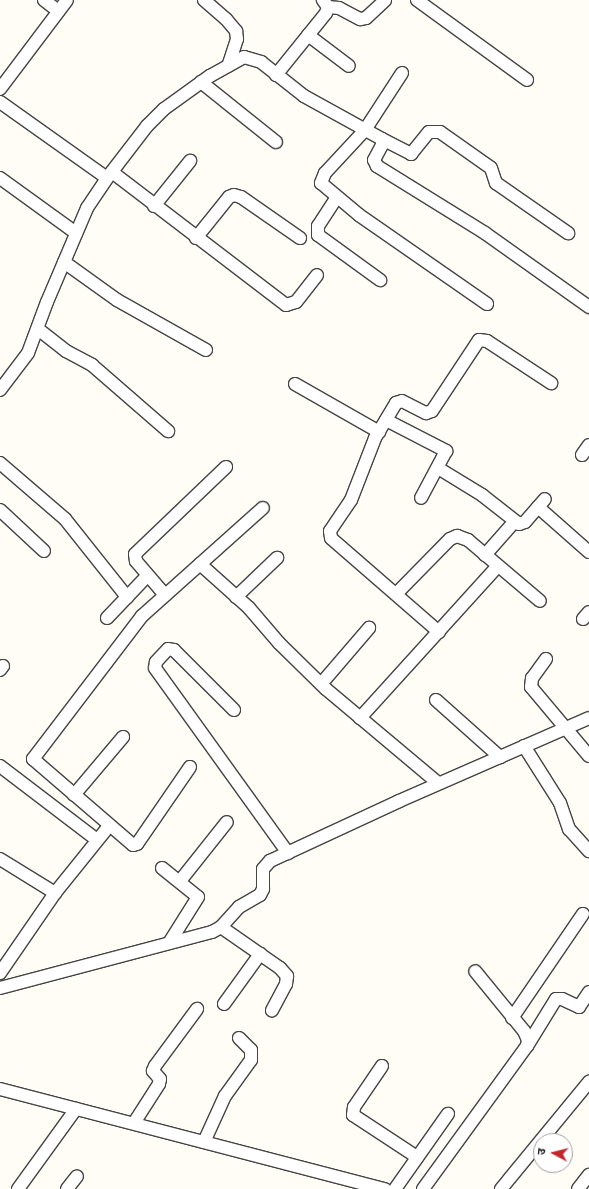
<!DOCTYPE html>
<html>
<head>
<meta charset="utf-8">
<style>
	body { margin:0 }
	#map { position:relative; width:589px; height:1189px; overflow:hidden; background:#fffdf5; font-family:Spectral,"Noto Sans Devanagari",serif }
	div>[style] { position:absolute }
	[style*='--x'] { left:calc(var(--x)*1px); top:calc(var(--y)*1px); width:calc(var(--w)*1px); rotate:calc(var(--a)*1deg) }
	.roads { filter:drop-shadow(1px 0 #444) drop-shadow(-1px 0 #444) drop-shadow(0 1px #444) drop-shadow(0 -1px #444) }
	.minor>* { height:12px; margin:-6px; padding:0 6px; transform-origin:6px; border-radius:6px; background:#fff }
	span { translate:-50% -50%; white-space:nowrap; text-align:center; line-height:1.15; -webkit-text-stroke:4px #fff; paint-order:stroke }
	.north { position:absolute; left:533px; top:1133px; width:40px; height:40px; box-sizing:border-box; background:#fff; border:1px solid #a0a0a0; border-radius:50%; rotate:277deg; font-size:11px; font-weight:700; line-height:16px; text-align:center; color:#111 }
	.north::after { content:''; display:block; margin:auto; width:14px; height:18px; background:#c4262e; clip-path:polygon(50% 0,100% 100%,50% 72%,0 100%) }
</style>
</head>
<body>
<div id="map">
	<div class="roads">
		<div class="minor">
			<div style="--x:44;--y:0;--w:18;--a:38"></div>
			<div style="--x:204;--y:0;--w:29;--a:41"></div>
			<div style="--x:226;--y:19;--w:16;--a:50"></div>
			<div style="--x:236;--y:31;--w:8;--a:83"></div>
			<div style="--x:237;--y:39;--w:28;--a:108"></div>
			<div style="--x:417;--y:0;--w:136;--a:36"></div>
			<div style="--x:328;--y:7;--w:11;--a:5"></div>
			<div style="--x:339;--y:8;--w:24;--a:28"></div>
			<div style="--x:360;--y:19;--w:6;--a:-9"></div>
			<div style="--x:366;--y:18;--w:26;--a:-43"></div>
			<div style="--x:308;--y:35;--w:51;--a:37.1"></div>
			<div style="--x:402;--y:73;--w:68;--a:123"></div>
			<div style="--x:365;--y:130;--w:59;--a:132.9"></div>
			<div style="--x:325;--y:173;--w:11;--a:112"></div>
			<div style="--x:321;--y:183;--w:50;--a:40.1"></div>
			<div style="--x:359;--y:215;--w:156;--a:34.8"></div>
			<div style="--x:276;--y:75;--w:80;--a:-51.1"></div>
			<div style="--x:326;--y:13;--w:6;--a:-72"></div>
			<div style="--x:328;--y:7;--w:9;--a:-126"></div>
			<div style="--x:201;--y:82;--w:96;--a:38.7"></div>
			<div style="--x:0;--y:89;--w:111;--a:-53"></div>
			<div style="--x:0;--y:102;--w:131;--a:35.4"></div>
			<div style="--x:382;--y:139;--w:33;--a:27"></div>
			<div style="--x:411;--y:154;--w:28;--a:-51"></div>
			<div style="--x:429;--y:132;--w:11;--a:0"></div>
			<div style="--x:440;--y:132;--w:62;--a:35.2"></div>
			<div style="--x:491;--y:168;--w:16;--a:72"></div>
			<div style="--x:496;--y:183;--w:88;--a:34.8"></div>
			<div style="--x:112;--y:172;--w:219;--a:37.4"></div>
			<div style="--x:286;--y:305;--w:10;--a:-17"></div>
			<div style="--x:296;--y:302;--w:34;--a:-52"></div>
			<div style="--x:0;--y:178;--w:94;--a:35.9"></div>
			<div style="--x:337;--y:197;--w:35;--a:123"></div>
			<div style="--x:318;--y:226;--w:9;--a:90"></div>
			<div style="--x:318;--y:235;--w:77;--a:36"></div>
			<div style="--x:154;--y:206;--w:58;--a:-51.3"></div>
			<div style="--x:196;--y:238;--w:53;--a:-51.2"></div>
			<div style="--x:229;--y:197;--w:5;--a:-22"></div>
			<div style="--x:234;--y:195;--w:7;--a:16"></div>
			<div style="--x:241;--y:197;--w:72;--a:34.8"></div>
			<div style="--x:64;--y:262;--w:65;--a:35.6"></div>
			<div style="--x:117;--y:300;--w:102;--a:29.3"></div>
			<div style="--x:38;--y:329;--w:36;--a:38"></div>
			<div style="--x:66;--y:351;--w:30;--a:28"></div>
			<div style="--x:92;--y:365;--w:101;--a:41"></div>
			<div style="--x:295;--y:384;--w:97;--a:29.7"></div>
			<div style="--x:0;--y:390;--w:46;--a:-52.9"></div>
			<div style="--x:28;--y:353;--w:54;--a:-69.6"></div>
			<div style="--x:47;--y:302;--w:102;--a:-66.9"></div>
			<div style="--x:87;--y:208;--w:36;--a:-56"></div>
			<div style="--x:107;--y:178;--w:66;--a:-52.4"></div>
			<div style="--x:147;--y:126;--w:24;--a:-45"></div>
			<div style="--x:164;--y:109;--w:57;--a:-35.7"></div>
			<div style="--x:210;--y:76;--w:39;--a:-29"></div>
			<div style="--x:244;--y:57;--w:18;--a:16"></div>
			<div style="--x:261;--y:62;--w:55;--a:38.3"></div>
			<div style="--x:304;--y:96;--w:89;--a:28.9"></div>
			<div style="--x:382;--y:139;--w:6;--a:90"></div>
			<div style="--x:382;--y:145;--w:17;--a:118"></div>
			<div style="--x:374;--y:160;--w:7;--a:63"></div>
			<div style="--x:377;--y:166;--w:127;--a:31.8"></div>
			<div style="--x:485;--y:233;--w:128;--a:35.4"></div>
			<div style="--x:386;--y:420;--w:68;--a:27.3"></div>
			<div style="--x:446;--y:451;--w:53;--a:118"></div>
			<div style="--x:582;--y:455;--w:12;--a:-55"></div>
			<div style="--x:0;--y:463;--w:86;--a:40.7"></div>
			<div style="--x:65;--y:519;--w:100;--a:51.5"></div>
			<div style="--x:438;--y:468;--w:52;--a:31.5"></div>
			<div style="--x:482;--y:495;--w:47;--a:38.1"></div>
			<div style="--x:519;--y:524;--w:6;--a:-18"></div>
			<div style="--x:525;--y:522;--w:30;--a:-49"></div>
			<div style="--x:538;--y:507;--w:68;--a:41.4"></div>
			<div style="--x:0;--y:510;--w:60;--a:43"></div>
			<div style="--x:485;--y:555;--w:45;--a:-48.6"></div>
			<div style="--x:200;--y:564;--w:66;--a:41.9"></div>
			<div style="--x:249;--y:608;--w:46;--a:49.4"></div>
			<div style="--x:279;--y:643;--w:66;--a:44.4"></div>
			<div style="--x:326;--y:689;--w:146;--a:40"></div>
			<div style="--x:396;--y:594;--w:77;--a:-45.5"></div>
			<div style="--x:450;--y:539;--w:8;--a:-23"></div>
			<div style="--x:457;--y:536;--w:12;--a:20"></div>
			<div style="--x:468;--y:540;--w:94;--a:40.3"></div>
			<div style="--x:165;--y:595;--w:45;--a:-130.5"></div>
			<div style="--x:136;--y:561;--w:7;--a:-98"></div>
			<div style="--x:135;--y:554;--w:126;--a:-43.7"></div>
			<div style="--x:236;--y:597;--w:57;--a:-43.6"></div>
			<div style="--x:107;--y:618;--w:59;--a:-46.4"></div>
			<div style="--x:583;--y:619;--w:9;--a:-49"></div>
			<div style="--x:439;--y:632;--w:143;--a:-139"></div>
			<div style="--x:331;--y:538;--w:7;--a:-98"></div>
			<div style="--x:330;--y:531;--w:37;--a:-56"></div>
			<div style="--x:351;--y:500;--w:66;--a:-68.8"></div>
			<div style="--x:375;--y:438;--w:41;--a:-59"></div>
			<div style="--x:396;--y:403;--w:6;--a:-18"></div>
			<div style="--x:402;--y:401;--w:27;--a:27"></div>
			<div style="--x:426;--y:413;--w:6;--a:-18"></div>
			<div style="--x:432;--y:411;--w:85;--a:-56.5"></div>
			<div style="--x:479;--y:340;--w:8;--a:7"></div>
			<div style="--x:487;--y:341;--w:77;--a:33.3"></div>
			<div style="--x:546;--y:659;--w:24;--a:126"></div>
			<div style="--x:532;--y:678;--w:9;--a:96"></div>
			<div style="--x:531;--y:687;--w:90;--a:50"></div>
			<div style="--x:0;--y:670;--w:5;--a:-53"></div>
			<div style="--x:321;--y:684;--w:74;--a:-49.4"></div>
			<div style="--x:436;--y:700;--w:86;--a:41.7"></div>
			<div style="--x:234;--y:710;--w:85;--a:-135"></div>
			<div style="--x:174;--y:650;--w:6;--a:-171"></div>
			<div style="--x:168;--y:649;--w:18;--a:133"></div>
			<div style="--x:156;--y:662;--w:6;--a:99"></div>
			<div style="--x:155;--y:668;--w:228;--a:54.3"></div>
			<div style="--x:360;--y:718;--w:205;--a:-47.8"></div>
			<div style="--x:524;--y:746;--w:67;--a:57.7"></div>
			<div style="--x:560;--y:803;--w:28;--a:71"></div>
			<div style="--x:569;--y:829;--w:30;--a:48"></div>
			<div style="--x:0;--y:766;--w:122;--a:37.3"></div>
			<div style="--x:190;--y:767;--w:93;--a:124.5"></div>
			<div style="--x:137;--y:844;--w:4;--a:166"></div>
			<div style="--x:133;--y:845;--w:132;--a:-139.3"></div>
			<div style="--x:33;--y:759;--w:180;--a:-52.7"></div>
			<div style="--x:142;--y:616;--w:162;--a:-41.8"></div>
			<div style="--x:74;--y:795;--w:76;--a:-49.8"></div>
			<div style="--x:0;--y:859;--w:65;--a:31.7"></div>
			<div style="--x:162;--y:868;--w:46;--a:38.9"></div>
			<div style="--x:198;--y:897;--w:54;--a:122.2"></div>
			<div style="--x:180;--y:881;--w:75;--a:-51.5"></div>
			<div style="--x:221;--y:927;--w:72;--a:34.8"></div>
			<div style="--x:280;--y:968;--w:11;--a:49"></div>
			<div style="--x:287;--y:976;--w:8;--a:97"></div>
			<div style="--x:286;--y:984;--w:30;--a:118"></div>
			<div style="--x:0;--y:973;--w:97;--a:-55.5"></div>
			<div style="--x:55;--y:893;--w:86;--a:-51.1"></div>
			<div style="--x:0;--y:988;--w:219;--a:-14.8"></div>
			<div style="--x:212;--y:932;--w:10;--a:-29"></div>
			<div style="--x:221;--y:927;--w:27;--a:-48"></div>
			<div style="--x:239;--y:907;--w:24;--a:-30"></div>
			<div style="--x:260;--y:895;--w:7;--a:-63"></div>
			<div style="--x:263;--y:889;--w:20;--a:-90"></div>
			<div style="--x:263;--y:869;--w:11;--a:-49"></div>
			<div style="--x:270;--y:861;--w:142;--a:-24.9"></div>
			<div style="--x:399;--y:801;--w:207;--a:-23.6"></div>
			<div style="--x:224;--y:1004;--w:62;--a:-54.2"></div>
			<div style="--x:512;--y:1018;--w:126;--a:-55.7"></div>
			<div style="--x:527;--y:1046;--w:55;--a:-58.3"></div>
			<div style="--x:556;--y:999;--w:6;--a:0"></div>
			<div style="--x:562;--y:999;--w:19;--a:25"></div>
			<div style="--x:579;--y:1007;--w:18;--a:-56"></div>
			<div style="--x:382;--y:1066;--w:50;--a:124.3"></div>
			<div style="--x:354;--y:1107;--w:8;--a:97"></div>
			<div style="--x:353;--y:1115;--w:77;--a:33.3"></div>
			<div style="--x:0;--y:1089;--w:398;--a:14.6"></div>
			<div style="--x:134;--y:1123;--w:46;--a:-57.3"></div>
			<div style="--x:159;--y:1084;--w:5;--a:-79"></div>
			<div style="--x:160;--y:1079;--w:11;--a:-131"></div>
			<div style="--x:153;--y:1071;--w:5;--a:-68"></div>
			<div style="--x:155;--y:1066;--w:71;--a:-53.6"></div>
			<div style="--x:204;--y:1142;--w:51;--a:-65.5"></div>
			<div style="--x:225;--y:1096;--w:44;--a:-54.2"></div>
			<div style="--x:251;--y:1060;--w:10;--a:-90"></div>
			<div style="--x:251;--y:1050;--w:17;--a:-135"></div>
			<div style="--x:18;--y:1189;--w:99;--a:-54.1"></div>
			<div style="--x:67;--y:1189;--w:16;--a:-52"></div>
			<div style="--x:395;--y:1189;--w:92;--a:-54.8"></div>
			<div style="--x:423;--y:1189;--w:177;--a:-54"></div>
			<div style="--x:527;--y:1046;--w:6;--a:-81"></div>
			<div style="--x:528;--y:1040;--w:10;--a:-114"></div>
			<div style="--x:524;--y:1031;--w:77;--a:-129.2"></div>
			<div style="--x:501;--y:1189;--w:139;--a:-50.6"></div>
			<div style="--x:578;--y:1189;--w:18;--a:-52"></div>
		</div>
	</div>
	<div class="north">उ</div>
</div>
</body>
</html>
